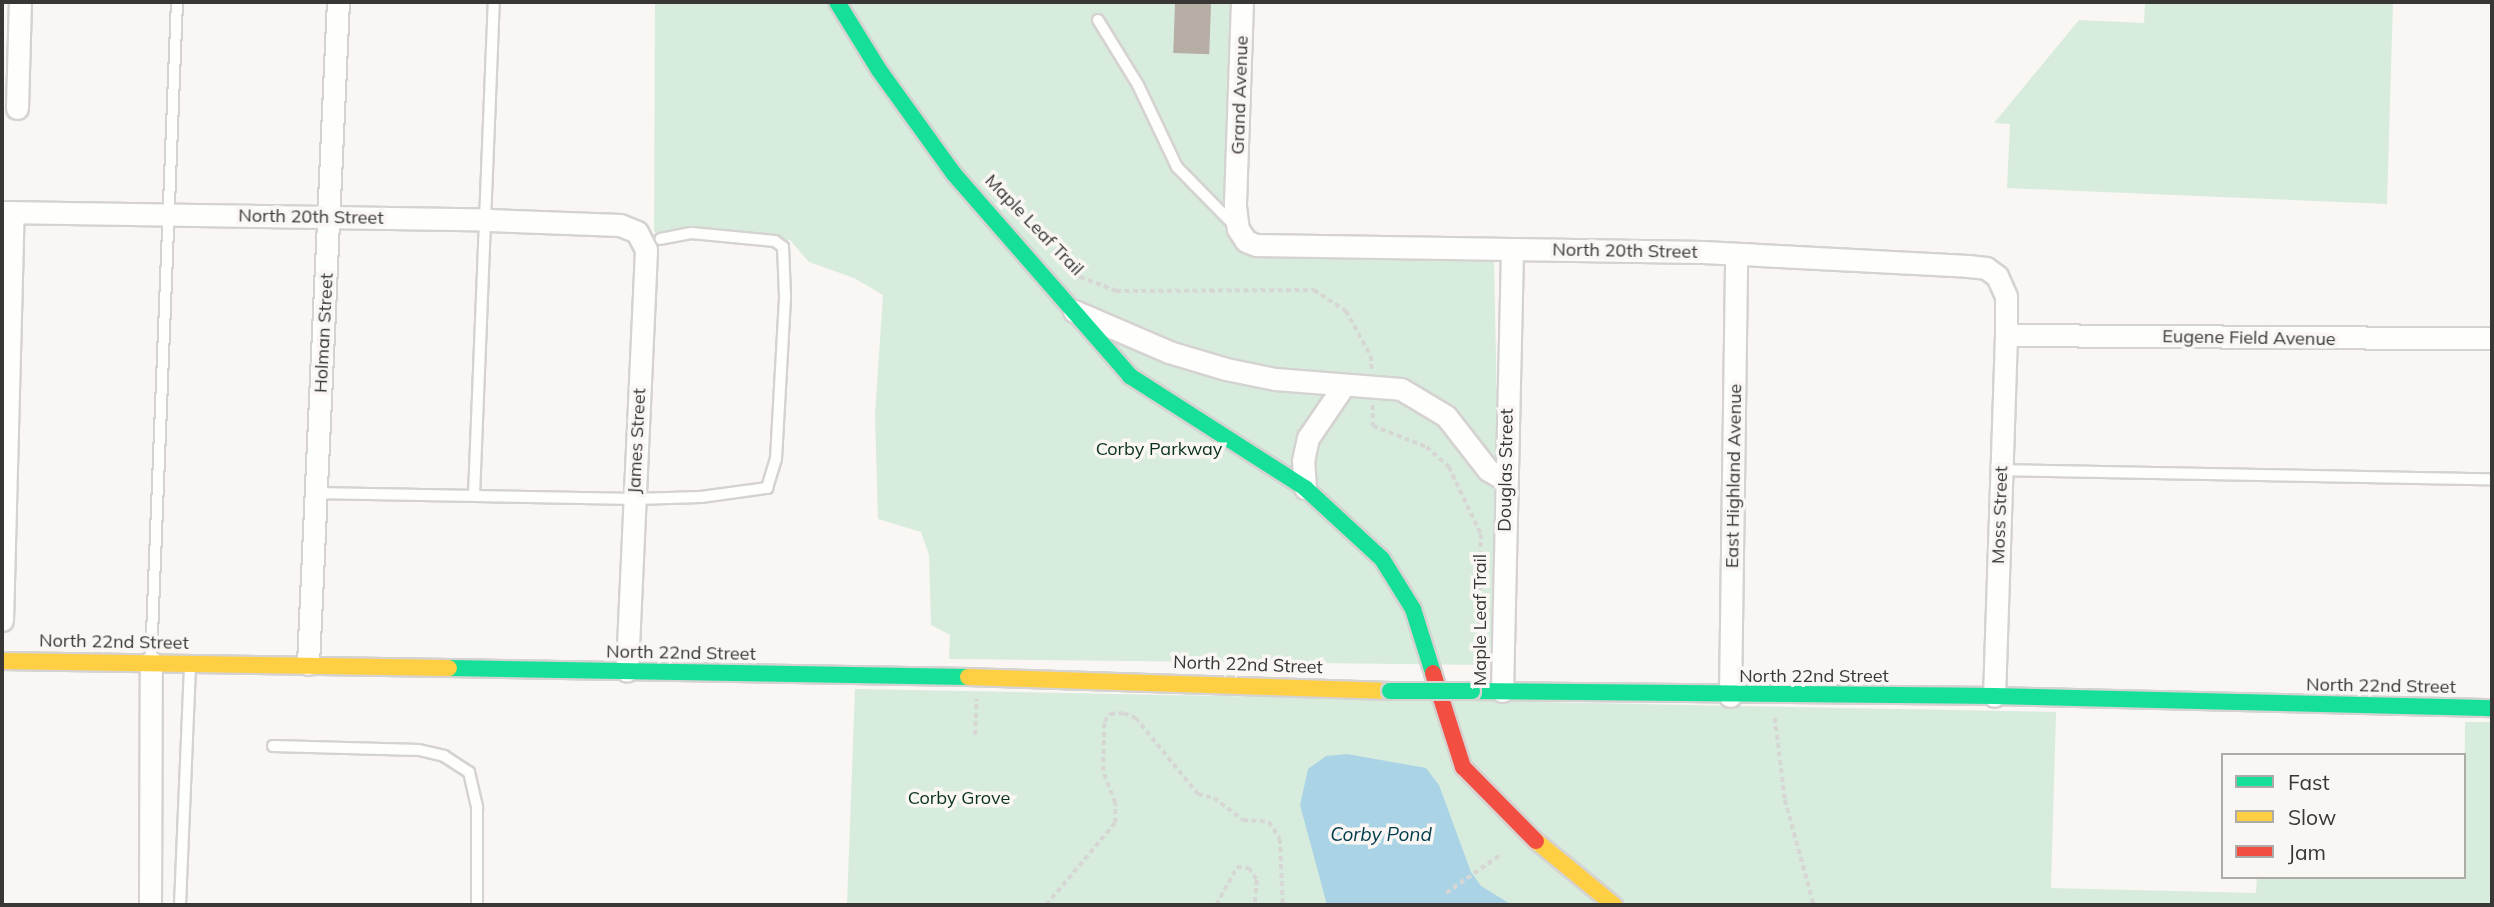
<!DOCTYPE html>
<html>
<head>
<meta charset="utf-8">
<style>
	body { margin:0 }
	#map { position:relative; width:2494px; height:907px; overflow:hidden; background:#f9f6f4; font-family:Mulish,sans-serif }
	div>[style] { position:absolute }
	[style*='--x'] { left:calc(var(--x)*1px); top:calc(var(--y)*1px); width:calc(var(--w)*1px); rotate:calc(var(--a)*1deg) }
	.green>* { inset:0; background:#d7ecdc }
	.water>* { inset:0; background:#aad4e5 }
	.building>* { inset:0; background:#b6ada5; transform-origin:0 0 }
	.path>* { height:3.5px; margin-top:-1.75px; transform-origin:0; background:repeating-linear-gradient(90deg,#d6d6d5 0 5px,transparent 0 8.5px) }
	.roads { filter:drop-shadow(2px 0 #d5d3d1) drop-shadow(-2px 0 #d5d3d1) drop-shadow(0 2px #d5d3d1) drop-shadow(0 -2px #d5d3d1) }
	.lane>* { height:10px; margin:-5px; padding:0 5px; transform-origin:5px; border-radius:5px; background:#fefefd }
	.street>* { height:21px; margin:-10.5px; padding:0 10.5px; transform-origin:10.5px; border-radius:10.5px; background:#fefefd }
	.fast>* { height:16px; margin:-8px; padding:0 8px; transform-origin:8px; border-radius:8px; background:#16e098 }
	.slow>* { height:16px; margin:-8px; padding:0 8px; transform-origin:8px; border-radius:8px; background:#ffcf43 }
	.jam>* { height:16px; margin:-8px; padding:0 8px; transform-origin:8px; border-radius:8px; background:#f24e42 }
	.bridges { filter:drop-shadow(2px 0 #d5d3d1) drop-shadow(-2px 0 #d5d3d1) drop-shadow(0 2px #d5d3d1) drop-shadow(0 -2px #d5d3d1) }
	.fast-bridge>* { height:16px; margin:-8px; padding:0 8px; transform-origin:8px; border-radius:8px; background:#16e098 }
	span { translate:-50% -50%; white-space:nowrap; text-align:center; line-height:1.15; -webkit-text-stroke:7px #faf6f3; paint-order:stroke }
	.street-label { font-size:18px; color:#393736 }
	.park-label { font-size:18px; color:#08321b }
	.water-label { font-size:19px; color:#003b4c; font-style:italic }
	.frame { position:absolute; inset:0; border:4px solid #393736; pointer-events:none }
	.legend { position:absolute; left:2221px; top:753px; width:245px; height:126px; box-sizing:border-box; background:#faf6f3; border:2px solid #adaaa7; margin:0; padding:9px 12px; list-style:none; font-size:21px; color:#393736 }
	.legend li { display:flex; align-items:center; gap:14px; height:35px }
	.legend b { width:35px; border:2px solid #adaaa7 }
</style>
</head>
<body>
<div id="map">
	<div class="green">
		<div style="clip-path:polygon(655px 2px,1232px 2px,1233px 76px,1224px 217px,1229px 236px,1242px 250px,1263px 256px,1494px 262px,1497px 407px,1492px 643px,1485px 665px,949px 659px,950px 635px,931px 625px,929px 555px,921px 532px,878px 519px,875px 414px,883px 295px,854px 278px,809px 262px,790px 240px,654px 232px)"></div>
		<div style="clip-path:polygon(2145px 2px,2393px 2px,2387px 204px,2007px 188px,2010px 124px,1994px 123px,2079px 20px,2144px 23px)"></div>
		<div style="clip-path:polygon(855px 689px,2056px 712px,2051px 888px,2256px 893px,2257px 877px,2464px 877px,2465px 722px,2492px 722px,2492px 905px,847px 905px)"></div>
	</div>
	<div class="water">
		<div style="clip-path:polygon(1347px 754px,1426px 768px,1439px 785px,1471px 872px,1481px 886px,1512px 905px,1327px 905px,1300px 805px,1308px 769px,1326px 756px)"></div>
	</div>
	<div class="building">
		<div style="left:1175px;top:3px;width:36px;height:50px;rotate:2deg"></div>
	</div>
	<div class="path">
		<div style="--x:1055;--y:249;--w:38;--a:48"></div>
		<div style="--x:1080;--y:277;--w:39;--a:21"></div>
		<div style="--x:1116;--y:291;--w:198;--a:-0.3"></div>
		<div style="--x:1314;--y:290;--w:38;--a:33"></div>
		<div style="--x:1346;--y:311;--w:51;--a:60.9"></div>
		<div style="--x:1371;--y:356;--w:13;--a:86"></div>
		<div style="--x:1373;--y:405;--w:21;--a:90"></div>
		<div style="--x:1373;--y:426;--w:58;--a:21.3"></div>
		<div style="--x:1427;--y:447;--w:30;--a:42"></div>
		<div style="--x:1449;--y:467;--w:74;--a:64.5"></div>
		<div style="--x:1481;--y:534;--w:134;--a:90.9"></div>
		<div style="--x:1775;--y:718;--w:83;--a:83"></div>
		<div style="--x:1785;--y:800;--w:109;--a:74.6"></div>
		<div style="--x:975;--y:735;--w:36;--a:-88"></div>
		<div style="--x:1446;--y:893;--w:66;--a:-35.1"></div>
		<div style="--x:1046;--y:905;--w:107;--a:-49.9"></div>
		<div style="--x:1115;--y:823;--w:20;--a:-90"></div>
		<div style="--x:1115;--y:803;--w:34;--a:-111"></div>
		<div style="--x:1103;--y:771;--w:49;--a:-88.8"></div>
		<div style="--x:1104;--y:722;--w:10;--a:-53"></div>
		<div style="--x:1110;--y:714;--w:14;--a:-4"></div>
		<div style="--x:1124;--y:713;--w:13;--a:23"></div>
		<div style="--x:1136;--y:718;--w:98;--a:50.8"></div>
		<div style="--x:1198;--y:794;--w:16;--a:14"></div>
		<div style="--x:1214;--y:798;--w:36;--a:37"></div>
		<div style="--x:1243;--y:820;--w:26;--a:4"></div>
		<div style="--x:1269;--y:822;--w:20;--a:57"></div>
		<div style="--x:1280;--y:839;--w:66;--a:87.4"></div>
		<div style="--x:1216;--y:905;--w:43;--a:-61.1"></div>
		<div style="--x:1237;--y:867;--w:12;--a:5"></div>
		<div style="--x:1249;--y:868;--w:14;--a:56"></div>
		<div style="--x:1257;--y:880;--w:25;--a:95"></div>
	</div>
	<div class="roads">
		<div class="lane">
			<div style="--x:1098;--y:20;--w:76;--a:58.4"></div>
			<div style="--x:1138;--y:85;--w:91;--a:64.6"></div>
			<div style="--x:1177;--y:167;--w:84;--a:45.5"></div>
			<div style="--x:2001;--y:470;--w:491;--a:1.1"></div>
			<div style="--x:316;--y:493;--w:319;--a:1.1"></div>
			<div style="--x:635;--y:499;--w:66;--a:-1.7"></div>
			<div style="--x:701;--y:497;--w:67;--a:-7.8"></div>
			<div style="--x:767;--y:488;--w:30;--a:-73"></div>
			<div style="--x:776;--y:459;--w:163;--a:-86.8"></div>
			<div style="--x:785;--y:296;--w:49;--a:-92.3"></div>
			<div style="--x:783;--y:247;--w:10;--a:-143"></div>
			<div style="--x:775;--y:241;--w:84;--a:-174.6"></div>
			<div style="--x:691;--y:233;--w:31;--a:169"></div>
			<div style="--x:474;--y:495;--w:493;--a:-87.7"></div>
			<div style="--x:151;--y:660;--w:659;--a:-87.74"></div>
			<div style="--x:273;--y:746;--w:146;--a:1.6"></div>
			<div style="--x:419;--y:750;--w:26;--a:13"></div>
			<div style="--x:444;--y:756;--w:30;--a:33"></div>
			<div style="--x:469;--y:772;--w:37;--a:77"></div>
			<div style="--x:477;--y:808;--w:97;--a:90"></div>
			<div style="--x:180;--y:905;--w:240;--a:-87.6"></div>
		</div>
		<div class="street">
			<div style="--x:1242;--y:2;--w:204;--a:92"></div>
			<div style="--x:1235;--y:206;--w:23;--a:83"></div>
			<div style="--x:1238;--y:229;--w:14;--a:56"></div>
			<div style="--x:1246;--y:241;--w:11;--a:22"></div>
			<div style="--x:1256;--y:245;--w:447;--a:0.9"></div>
			<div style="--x:1703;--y:252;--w:265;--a:3"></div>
			<div style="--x:1968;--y:266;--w:18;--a:6"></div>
			<div style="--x:1986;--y:268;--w:14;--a:36"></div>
			<div style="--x:1997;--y:276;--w:22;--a:66"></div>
			<div style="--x:2006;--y:296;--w:39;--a:90"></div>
			<div style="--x:2006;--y:335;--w:361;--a:91.9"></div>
			<div style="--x:17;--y:108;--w:106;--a:-88.4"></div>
			<div style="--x:2;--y:212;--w:485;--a:0.9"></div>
			<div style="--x:487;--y:220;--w:133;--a:2.2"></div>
			<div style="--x:620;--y:225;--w:18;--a:22"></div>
			<div style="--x:637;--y:232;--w:20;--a:63"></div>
			<div style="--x:646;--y:250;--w:421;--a:92.6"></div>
			<div style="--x:1074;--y:311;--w:103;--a:23.3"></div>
			<div style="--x:1169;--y:352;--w:59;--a:16.6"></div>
			<div style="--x:1226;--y:369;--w:50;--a:11.5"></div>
			<div style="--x:1275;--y:379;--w:126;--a:4.5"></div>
			<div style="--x:1401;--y:389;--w:52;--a:31"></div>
			<div style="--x:1446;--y:416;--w:68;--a:52.1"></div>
			<div style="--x:1488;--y:470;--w:20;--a:30"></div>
			<div style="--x:2006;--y:335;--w:486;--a:0.4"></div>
			<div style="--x:1305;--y:488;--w:27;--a:-94"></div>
			<div style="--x:1303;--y:461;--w:24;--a:-78"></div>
			<div style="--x:1308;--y:438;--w:64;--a:-55.8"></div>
			<div style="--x:2;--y:620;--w:408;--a:-88.5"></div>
			<div style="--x:308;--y:664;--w:663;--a:-87.41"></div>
			<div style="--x:1502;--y:691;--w:442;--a:-88.7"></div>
			<div style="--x:1730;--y:696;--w:440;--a:-89.2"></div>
			<div style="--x:150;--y:905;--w:243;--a:-89.8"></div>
		</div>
		<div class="fast">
			<div style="--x:837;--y:2;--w:80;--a:58.3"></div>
			<div style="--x:879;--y:70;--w:128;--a:54.2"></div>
			<div style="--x:954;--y:174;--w:268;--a:48.9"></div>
			<div style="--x:1130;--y:376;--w:208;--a:32.6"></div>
			<div style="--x:1305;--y:488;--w:105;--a:42.7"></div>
			<div style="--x:1382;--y:559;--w:59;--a:58.2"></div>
			<div style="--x:1413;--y:609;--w:67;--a:72.6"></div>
			<div style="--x:449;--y:668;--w:519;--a:0.99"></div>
			<div style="--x:1472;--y:691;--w:522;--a:0.55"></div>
			<div style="--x:1994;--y:696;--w:498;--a:1.4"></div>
		</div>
		<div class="slow">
			<div style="--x:2;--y:661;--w:447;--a:0.9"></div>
			<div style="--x:968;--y:677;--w:422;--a:1.9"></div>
			<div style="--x:1536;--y:841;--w:101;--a:39.4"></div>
		</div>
		<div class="jam">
			<div style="--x:1433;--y:673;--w:99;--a:72.3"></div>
			<div style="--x:1463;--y:767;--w:104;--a:45.4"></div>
		</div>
	</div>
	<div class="bridges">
		<div class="fast-bridge">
			<div style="--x:1390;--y:691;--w:82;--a:0"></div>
		</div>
	</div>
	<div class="street-label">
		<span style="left:1240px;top:95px;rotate:-88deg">Grand Avenue</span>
		<span style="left:311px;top:217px;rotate:1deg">North 20th Street</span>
		<span style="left:1034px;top:225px;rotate:46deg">Maple Leaf Trail</span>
		<span style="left:1625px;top:251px;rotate:1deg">North 20th Street</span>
		<span style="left:324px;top:333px;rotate:-87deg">Holman Street</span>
		<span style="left:2249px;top:338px;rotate:1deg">Eugene Field Avenue</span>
		<span style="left:637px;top:441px;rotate:-87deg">James Street</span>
		<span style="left:1506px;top:470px;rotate:-89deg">Douglas Street</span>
		<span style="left:1734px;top:476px;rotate:-89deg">East Highland Avenue</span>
		<span style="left:2000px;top:515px;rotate:-88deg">Moss Street</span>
		<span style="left:1480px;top:620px;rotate:-90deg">Maple Leaf Trail</span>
		<span style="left:114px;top:642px;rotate:1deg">North 22nd Street</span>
		<span style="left:681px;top:653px;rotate:1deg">North 22nd Street</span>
		<span style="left:1248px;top:665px;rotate:2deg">North 22nd Street</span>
		<span style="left:1814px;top:676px">North 22nd Street</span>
		<span style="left:2381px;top:686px;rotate:1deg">North 22nd Street</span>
	</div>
	<div class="park-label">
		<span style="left:1159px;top:449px">Corby Parkway</span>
		<span style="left:959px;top:798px">Corby Grove</span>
	</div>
	<div class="water-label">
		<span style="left:1381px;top:835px">Corby Pond</span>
	</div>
	<div class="frame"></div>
	<ul class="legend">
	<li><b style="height:9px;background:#16e098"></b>Fast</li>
	<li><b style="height:9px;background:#ffcf43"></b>Slow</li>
	<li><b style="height:9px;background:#f24e42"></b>Jam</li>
	</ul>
</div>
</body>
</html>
